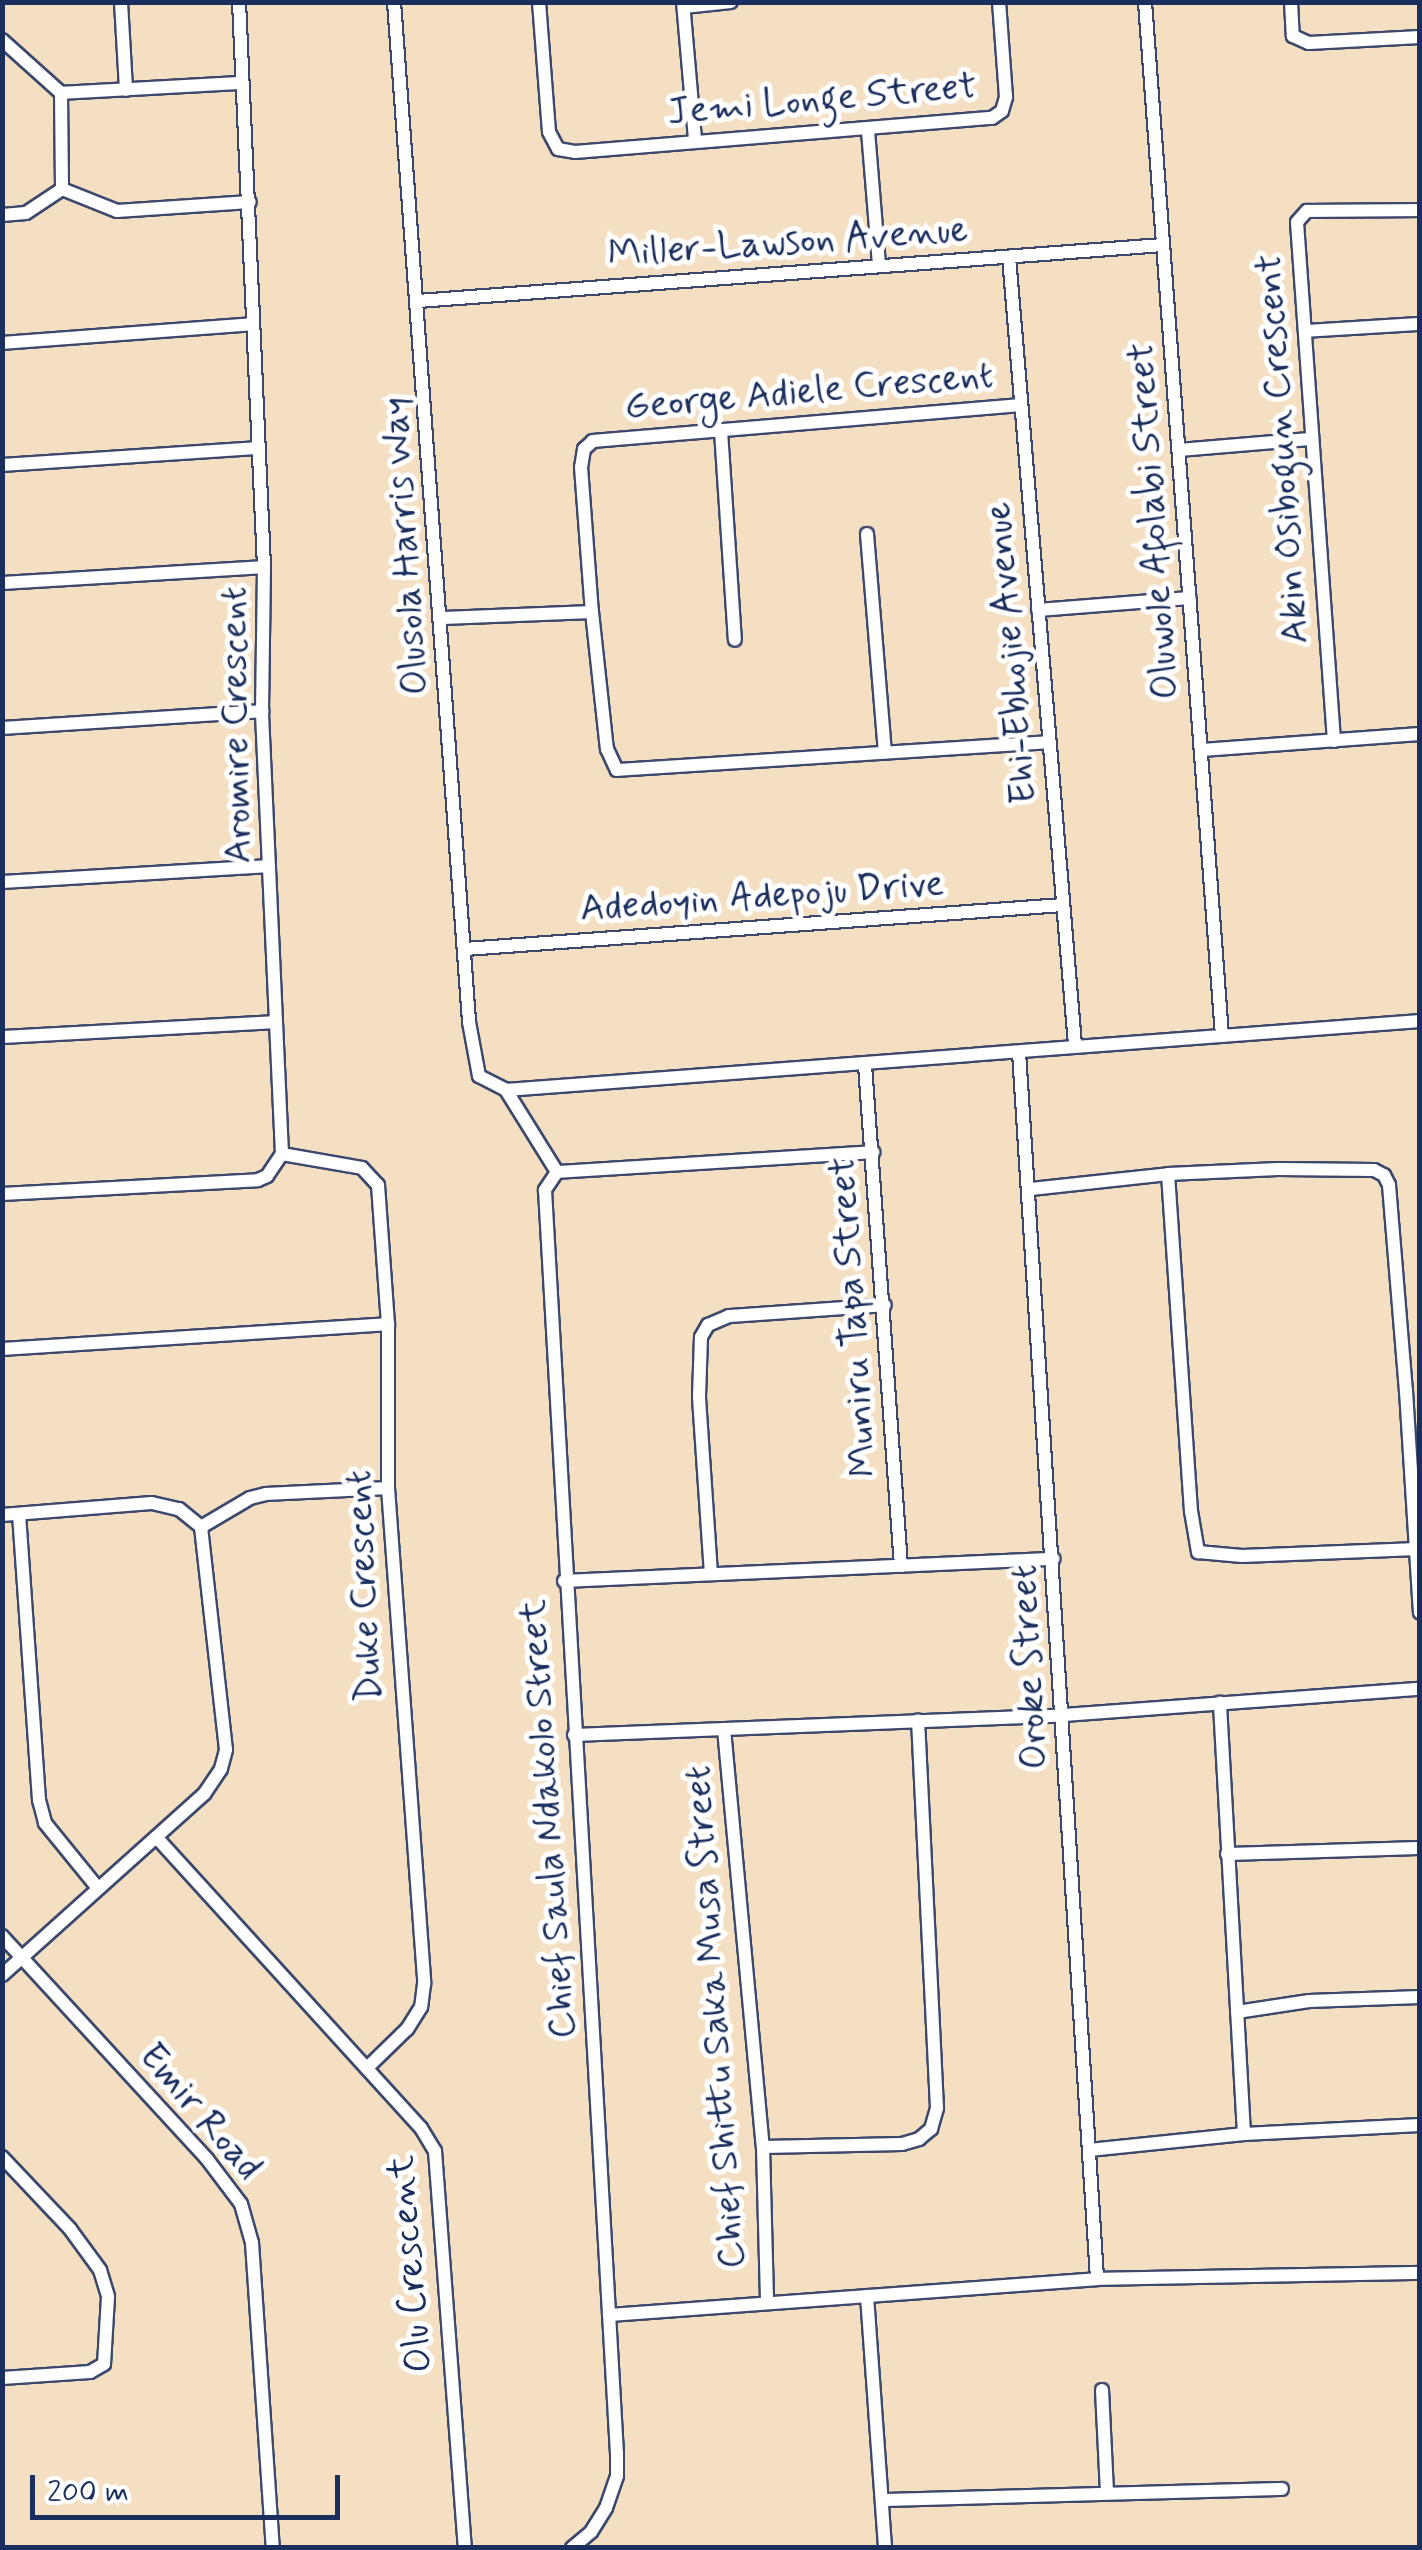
<!DOCTYPE html>
<html>
<head>
<meta charset="utf-8">
<style>
	body { margin:0 }
	#map { position:relative; width:1422px; height:2550px; overflow:hidden; background:#f5dfc3; font-family:Mynerve,sans-serif }
	div>[style] { position:absolute }
	[style*='--x'] { left:calc(var(--x)*1px); top:calc(var(--y)*1px); width:calc(var(--w)*1px); rotate:calc(var(--a)*1deg) }
	.roads { filter:drop-shadow(2px 0 #3c496d) drop-shadow(-2px 0 #3c496d) drop-shadow(0 2px #3c496d) drop-shadow(0 -2px #3c496d) }
	.minor>* { height:12px; margin:-6px; padding:0 6px; transform-origin:6px; border-radius:6px; background:#fff }
	span { translate:-50% -50%; white-space:nowrap; text-align:center; line-height:1.15; -webkit-text-stroke:10px #fff; paint-order:stroke }
	.street-label { font-size:38px; color:#1b2f5e }
	.frame { position:absolute; inset:0; border:5px solid #1b2f5e; pointer-events:none }
	.scale { position:absolute; left:30px; top:2475px; width:310px; height:45px; box-sizing:border-box; border:5px solid #1b2f5e; border-top:0; padding-left:12px; font-size:30px; line-height:35px; white-space:nowrap; color:#1b2f5e; -webkit-text-stroke:8px #fff; paint-order:stroke }
</style>
</head>
<body>
<div id="map">
	<div class="roads">
		<div class="minor">
			<div style="--x:121;--y:2;--w:88;--a:86.7"></div>
			<div style="--x:394;--y:2;--w:1023;--a:85.79"></div>
			<div style="--x:469;--y:1022;--w:55;--a:79.5"></div>
			<div style="--x:479;--y:1076;--w:30;--a:27"></div>
			<div style="--x:506;--y:1090;--w:917;--a:-4.32"></div>
			<div style="--x:539;--y:2;--w:130;--a:85.6"></div>
			<div style="--x:549;--y:132;--w:19;--a:62"></div>
			<div style="--x:558;--y:149;--w:17;--a:10"></div>
			<div style="--x:575;--y:152;--w:418;--a:-4.7"></div>
			<div style="--x:992;--y:118;--w:12;--a:-35"></div>
			<div style="--x:1002;--y:111;--w:15;--a:-74"></div>
			<div style="--x:1006;--y:97;--w:95;--a:-94.2"></div>
			<div style="--x:683;--y:2;--w:139;--a:85"></div>
			<div style="--x:1145;--y:2;--w:1037;--a:85.74"></div>
			<div style="--x:1291;--y:2;--w:34;--a:87"></div>
			<div style="--x:1293;--y:36;--w:17;--a:24"></div>
			<div style="--x:1309;--y:43;--w:111;--a:-3.1"></div>
			<div style="--x:684;--y:7;--w:47;--a:-6.1"></div>
			<div style="--x:2;--y:40;--w:79;--a:41.9"></div>
			<div style="--x:61;--y:93;--w:96;--a:89.4"></div>
			<div style="--x:61;--y:93;--w:181;--a:-3.2"></div>
			<div style="--x:868;--y:131;--w:135;--a:85.3"></div>
			<div style="--x:62;--y:189;--w:59;--a:21.8"></div>
			<div style="--x:117;--y:211;--w:133;--a:-3.9"></div>
			<div style="--x:2;--y:215;--w:24;--a:-5"></div>
			<div style="--x:26;--y:213;--w:43;--a:-33.7"></div>
			<div style="--x:1009;--y:257;--w:790;--a:85.21"></div>
			<div style="--x:418;--y:301;--w:747;--a:-4.3"></div>
			<div style="--x:1305;--y:331;--w:115;--a:-3.5"></div>
			<div style="--x:2;--y:343;--w:251;--a:-4.3"></div>
			<div style="--x:1021;--y:405;--w:430;--a:175.2"></div>
			<div style="--x:593;--y:441;--w:12;--a:138"></div>
			<div style="--x:584;--y:449;--w:18;--a:99"></div>
			<div style="--x:581;--y:467;--w:145;--a:85.7"></div>
			<div style="--x:592;--y:612;--w:138;--a:83.8"></div>
			<div style="--x:607;--y:749;--w:23;--a:65"></div>
			<div style="--x:617;--y:770;--w:433;--a:-3.7"></div>
			<div style="--x:721;--y:431;--w:209;--a:86.2"></div>
			<div style="--x:1179;--y:450;--w:131;--a:-4.8"></div>
			<div style="--x:2;--y:465;--w:256;--a:-3.8"></div>
			<div style="--x:867;--y:534;--w:219;--a:85.3"></div>
			<div style="--x:2;--y:583;--w:262;--a:-3.5"></div>
			<div style="--x:1038;--y:610;--w:152;--a:-4.5"></div>
			<div style="--x:443;--y:618;--w:149;--a:-2.3"></div>
			<div style="--x:2;--y:728;--w:261;--a:-3.7"></div>
			<div style="--x:1334;--y:741;--w:520;--a:-94.08"></div>
			<div style="--x:1297;--y:222;--w:15;--a:-48"></div>
			<div style="--x:1307;--y:211;--w:113;--a:-0.5"></div>
			<div style="--x:1201;--y:750;--w:220;--a:-4.2"></div>
			<div style="--x:2;--y:882;--w:267;--a:-3.4"></div>
			<div style="--x:465;--y:949;--w:600;--a:-4.21"></div>
			<div style="--x:2;--y:1037;--w:274;--a:-3.1"></div>
			<div style="--x:1019;--y:1052;--w:1229;--a:86.36"></div>
			<div style="--x:865;--y:1065;--w:502;--a:85.89"></div>
			<div style="--x:506;--y:1090;--w:97;--a:58.1"></div>
			<div style="--x:557;--y:1172;--w:22;--a:124"></div>
			<div style="--x:545;--y:1190;--w:1267;--a:86.74"></div>
			<div style="--x:617;--y:2455;--w:21;--a:90"></div>
			<div style="--x:617;--y:2476;--w:34;--a:109"></div>
			<div style="--x:606;--y:2508;--w:28;--a:122"></div>
			<div style="--x:591;--y:2532;--w:25;--a:140"></div>
			<div style="--x:282;--y:1154;--w:81;--a:9.9"></div>
			<div style="--x:362;--y:1168;--w:23;--a:47"></div>
			<div style="--x:378;--y:1185;--w:139;--a:85.9"></div>
			<div style="--x:388;--y:1324;--w:164;--a:90"></div>
			<div style="--x:388;--y:1488;--w:497;--a:85.8"></div>
			<div style="--x:424;--y:1984;--w:23;--a:97"></div>
			<div style="--x:421;--y:2007;--w:26;--a:122"></div>
			<div style="--x:407;--y:2029;--w:56;--a:135.7"></div>
			<div style="--x:557;--y:1172;--w:317;--a:-3.6"></div>
			<div style="--x:1168;--y:1174;--w:110;--a:-2.6"></div>
			<div style="--x:1278;--y:1169;--w:96;--a:0.6"></div>
			<div style="--x:1374;--y:1170;--w:11;--a:27"></div>
			<div style="--x:1384;--y:1175;--w:11;--a:63"></div>
			<div style="--x:1389;--y:1185;--w:207;--a:85.3"></div>
			<div style="--x:1406;--y:1391;--w:222;--a:86.4"></div>
			<div style="--x:1031;--y:1189;--w:138;--a:-6.2"></div>
			<div style="--x:1168;--y:1174;--w:338;--a:86.1"></div>
			<div style="--x:1191;--y:1511;--w:42;--a:80.3"></div>
			<div style="--x:1198;--y:1552;--w:44;--a:5.2"></div>
			<div style="--x:1242;--y:1556;--w:175;--a:-2.3"></div>
			<div style="--x:2;--y:1194;--w:256;--a:-3.1"></div>
			<div style="--x:258;--y:1180;--w:10;--a:-24"></div>
			<div style="--x:267;--y:1176;--w:27;--a:-56"></div>
			<div style="--x:282;--y:1154;--w:443;--a:-92.6"></div>
			<div style="--x:262;--y:711;--w:144;--a:-89.2"></div>
			<div style="--x:264;--y:567;--w:566;--a:-92.53"></div>
			<div style="--x:2;--y:1349;--w:387;--a:-3.7"></div>
			<div style="--x:19;--y:1514;--w:287;--a:86"></div>
			<div style="--x:39;--y:1800;--w:24;--a:75"></div>
			<div style="--x:45;--y:1823;--w:82;--a:50.9"></div>
			<div style="--x:2;--y:1515;--w:150;--a:-4.6"></div>
			<div style="--x:152;--y:1503;--w:28;--a:13"></div>
			<div style="--x:179;--y:1509;--w:28;--a:39"></div>
			<div style="--x:201;--y:1527;--w:224;--a:83.6"></div>
			<div style="--x:226;--y:1750;--w:20;--a:105"></div>
			<div style="--x:221;--y:1769;--w:30;--a:124"></div>
			<div style="--x:204;--y:1794;--w:271;--a:138.1"></div>
			<div style="--x:201;--y:1527;--w:57;--a:-30.6"></div>
			<div style="--x:250;--y:1498;--w:16;--a:-14"></div>
			<div style="--x:266;--y:1494;--w:122;--a:-2.8"></div>
			<div style="--x:711;--y:1574;--w:177;--a:-93.9"></div>
			<div style="--x:699;--y:1397;--w:60;--a:-88.1"></div>
			<div style="--x:701;--y:1337;--w:14;--a:-60"></div>
			<div style="--x:708;--y:1325;--w:23;--a:-23"></div>
			<div style="--x:729;--y:1316;--w:156;--a:-4"></div>
			<div style="--x:564;--y:1581;--w:490;--a:-2.6"></div>
			<div style="--x:724;--y:1729;--w:420;--a:84.7"></div>
			<div style="--x:763;--y:2147;--w:154;--a:88.5"></div>
			<div style="--x:574;--y:1735;--w:489;--a:-2.3"></div>
			<div style="--x:1063;--y:1715;--w:358;--a:-4.2"></div>
			<div style="--x:158;--y:1839;--w:391;--a:47.7"></div>
			<div style="--x:421;--y:2128;--w:27;--a:59"></div>
			<div style="--x:435;--y:2151;--w:398;--a:85.7"></div>
			<div style="--x:1227;--y:1854;--w:193;--a:-1.8"></div>
			<div style="--x:2;--y:1936;--w:303;--a:47.4"></div>
			<div style="--x:207;--y:2159;--w:56;--a:52.9"></div>
			<div style="--x:241;--y:2204;--w:41;--a:74.2"></div>
			<div style="--x:252;--y:2243;--w:306;--a:86.1"></div>
			<div style="--x:1237;--y:2012;--w:73;--a:-8.7"></div>
			<div style="--x:1309;--y:2001;--w:111;--a:-2.1"></div>
			<div style="--x:1244;--y:2134;--w:176;--a:-2.9"></div>
			<div style="--x:763;--y:2147;--w:139;--a:-1.2"></div>
			<div style="--x:902;--y:2144;--w:18;--a:-16"></div>
			<div style="--x:919;--y:2139;--w:16;--a:-40"></div>
			<div style="--x:931;--y:2129;--w:22;--a:-74"></div>
			<div style="--x:937;--y:2108;--w:388;--a:-92.8"></div>
			<div style="--x:1089;--y:2150;--w:156;--a:-5.9"></div>
			<div style="--x:1244;--y:2134;--w:432;--a:-93.2"></div>
			<div style="--x:2;--y:2157;--w:99;--a:46.6"></div>
			<div style="--x:70;--y:2229;--w:51;--a:53.8"></div>
			<div style="--x:100;--y:2270;--w:28;--a:73"></div>
			<div style="--x:108;--y:2297;--w:67;--a:93.4"></div>
			<div style="--x:104;--y:2364;--w:16;--a:150"></div>
			<div style="--x:90;--y:2372;--w:88;--a:176.1"></div>
			<div style="--x:867;--y:2296;--w:253;--a:85.9"></div>
			<div style="--x:609;--y:2315;--w:489;--a:-4.2"></div>
			<div style="--x:1097;--y:2279;--w:323;--a:-1.1"></div>
			<div style="--x:1102;--y:2390;--w:102;--a:87.2"></div>
			<div style="--x:883;--y:2500;--w:399;--a:-1.6"></div>
		</div>
	</div>
	<div class="street-label">
		<span style="left:822px;top:100px;rotate:-5deg">Jemi Longe Street</span>
		<span style="left:788px;top:243px;rotate:-4deg">Miller-Lawson Avenue</span>
		<span style="left:809px;top:392px;rotate:-5deg">George Adiele Crescent</span>
		<span style="left:1283px;top:449px;rotate:-94deg">Akin Osibogun Crescent</span>
		<span style="left:1154px;top:521px;rotate:-94deg">Oluwole Afolabi Street</span>
		<span style="left:406px;top:546px;rotate:-94deg">Olusola Harris Way</span>
		<span style="left:1012px;top:653px;rotate:-95deg">Ehi-Ebhojie Avenue</span>
		<span style="left:237px;top:725px;rotate:-91deg">Aromire Crescent</span>
		<span style="left:762px;top:897px;rotate:-4deg">Adedoyin Adepoju Drive</span>
		<span style="left:854px;top:1317px;rotate:-94deg">Muniru Tapa Street</span>
		<span style="left:365px;top:1586px;rotate:-93deg">Duke Crescent</span>
		<span style="left:1030px;top:1667px;rotate:-93deg">Oroke Street</span>
		<span style="left:549px;top:1819px;rotate:-94deg">Chief Saula Ndakolo Street</span>
		<span style="left:716px;top:2017px;rotate:-94deg">Chief Shittu Saka Musa Street</span>
		<span style="left:200px;top:2112px;rotate:49deg">Emir Road</span>
		<span style="left:411px;top:2264px;rotate:-95deg">Olu Crescent</span>
	</div>
	<div class="frame"></div>
	<div class="scale">200 m</div>
</div>
</body>
</html>
